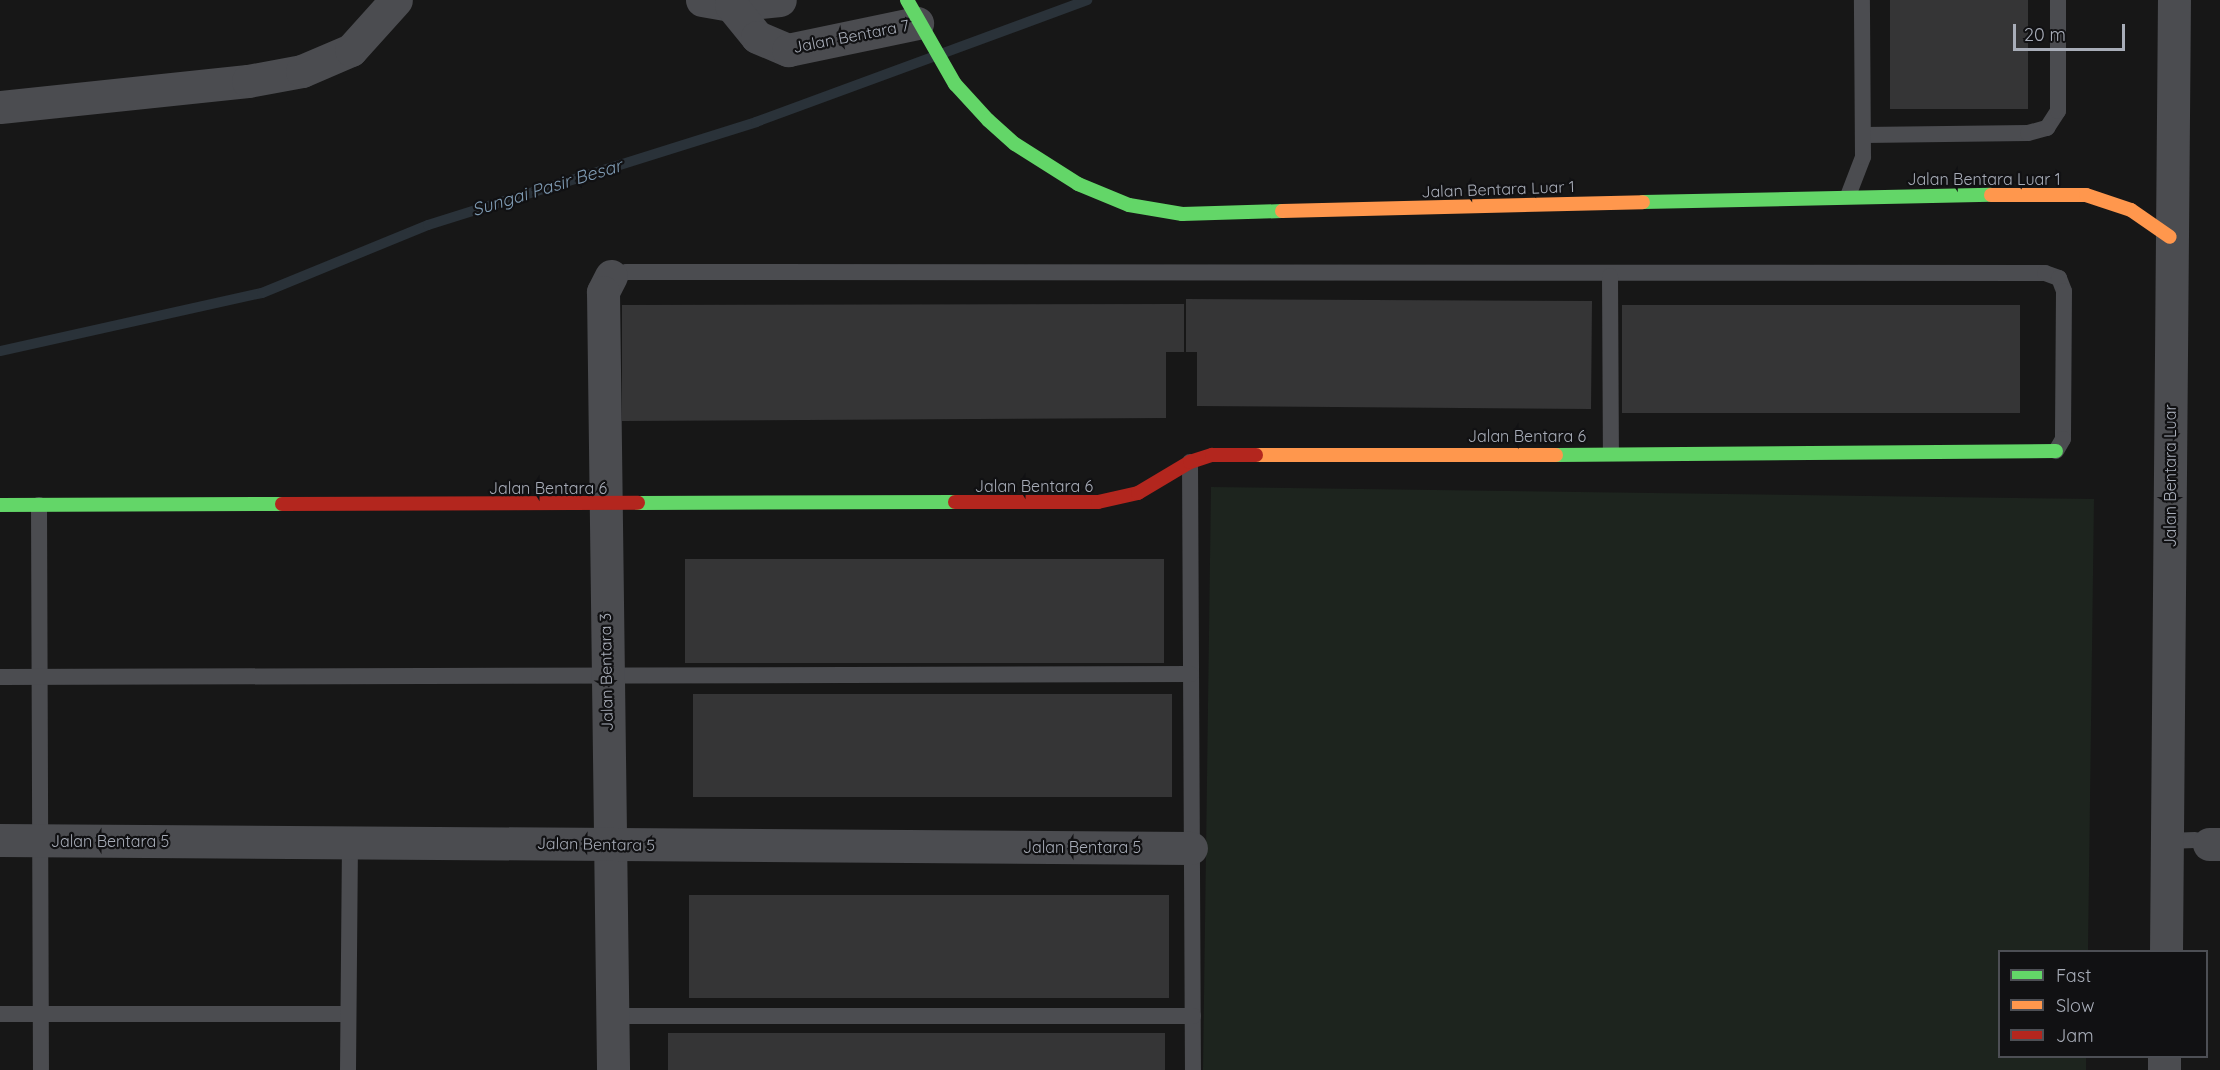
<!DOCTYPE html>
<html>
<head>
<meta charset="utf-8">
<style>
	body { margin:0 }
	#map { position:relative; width:2220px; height:1070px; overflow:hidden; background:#171717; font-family:Quicksand,sans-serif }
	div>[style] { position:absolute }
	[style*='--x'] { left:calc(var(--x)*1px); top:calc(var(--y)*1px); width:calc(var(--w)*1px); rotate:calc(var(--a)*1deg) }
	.green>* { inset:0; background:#1d241e }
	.stream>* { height:10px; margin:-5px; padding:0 5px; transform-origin:5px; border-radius:5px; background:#2a3239 }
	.building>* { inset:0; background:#353536; transform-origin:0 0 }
	.lane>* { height:16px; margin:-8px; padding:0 8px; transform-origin:8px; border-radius:8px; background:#4b4c50 }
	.street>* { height:33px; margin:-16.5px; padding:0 16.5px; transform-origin:16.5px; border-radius:16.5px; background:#4b4c50 }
	.fast>* { height:14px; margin:-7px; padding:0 7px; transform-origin:7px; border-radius:7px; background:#63d668 }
	.slow>* { height:14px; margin:-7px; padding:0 7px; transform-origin:7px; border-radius:7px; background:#ff974d }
	.jam>* { height:14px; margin:-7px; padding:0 7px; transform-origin:7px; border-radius:7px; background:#b3261e }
	span { translate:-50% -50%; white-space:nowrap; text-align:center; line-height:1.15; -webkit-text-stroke:4.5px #111113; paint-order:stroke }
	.street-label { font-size:16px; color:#a8adb8 }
	.water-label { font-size:18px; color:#7f9bb3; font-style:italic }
	.legend { position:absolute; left:1998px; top:950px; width:210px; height:108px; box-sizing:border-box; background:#111113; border:2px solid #4d4f55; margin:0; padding:8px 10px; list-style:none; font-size:18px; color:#a8adb8 }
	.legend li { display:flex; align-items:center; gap:12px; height:30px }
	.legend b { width:30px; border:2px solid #4d4f55 }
	.scale { position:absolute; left:2013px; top:24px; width:112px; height:27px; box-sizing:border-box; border:3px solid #a8adb8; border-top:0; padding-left:8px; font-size:18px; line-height:21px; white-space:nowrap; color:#a8adb8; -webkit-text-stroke:4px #111113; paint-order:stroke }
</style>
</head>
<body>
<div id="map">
	<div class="green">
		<div style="clip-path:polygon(1211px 487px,2094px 499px,2088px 951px,2000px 952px,2000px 1056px,2086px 1057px,2086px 1070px,1203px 1070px)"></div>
	</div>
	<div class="stream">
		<div style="--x:0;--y:351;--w:268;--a:-12.5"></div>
		<div style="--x:262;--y:293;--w:179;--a:-22.3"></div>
		<div style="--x:428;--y:225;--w:344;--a:-17.4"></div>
		<div style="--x:756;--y:122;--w:353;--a:-20.2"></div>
	</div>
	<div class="building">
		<div style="left:1890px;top:0;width:138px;height:109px"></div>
		<div style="clip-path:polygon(1186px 299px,1592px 301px,1591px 409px,1197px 406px,1197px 352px,1186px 352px)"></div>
		<div style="clip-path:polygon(1184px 304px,1184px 352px,1166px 352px,1166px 418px,622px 421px,622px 305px)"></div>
		<div style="left:2020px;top:305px;width:108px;height:398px;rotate:90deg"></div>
		<div style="left:685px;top:559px;width:479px;height:104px"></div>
		<div style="left:693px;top:694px;width:479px;height:103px"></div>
		<div style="left:689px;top:895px;width:480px;height:103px"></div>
		<div style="left:1165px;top:1033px;width:37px;height:497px;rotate:90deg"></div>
	</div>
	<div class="lane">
		<div style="--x:1864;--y:135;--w:164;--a:-0.7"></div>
		<div style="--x:2028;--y:133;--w:20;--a:-15"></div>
		<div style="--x:2047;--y:128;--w:20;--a:-57"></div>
		<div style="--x:2058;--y:111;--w:111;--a:-90"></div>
		<div style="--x:1848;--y:196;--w:42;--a:-69"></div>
		<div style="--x:1863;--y:157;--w:157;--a:-90.4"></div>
		<div style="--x:611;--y:276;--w:16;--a:-14"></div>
		<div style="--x:627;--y:272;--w:1418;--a:0.04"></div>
		<div style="--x:2045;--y:273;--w:15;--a:20"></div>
		<div style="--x:2059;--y:278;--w:14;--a:69"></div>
		<div style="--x:2064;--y:291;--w:148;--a:90.4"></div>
		<div style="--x:2063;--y:439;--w:14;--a:120"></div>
		<div style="--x:1610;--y:276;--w:176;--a:89.7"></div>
		<div style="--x:1190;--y:462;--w:608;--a:89.72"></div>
		<div style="--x:39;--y:505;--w:565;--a:89.8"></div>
		<div style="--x:0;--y:677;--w:1191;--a:-0.14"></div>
		<div style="--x:2167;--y:841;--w:28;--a:-2"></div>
		<div style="--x:0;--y:1014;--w:347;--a:0"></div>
		<div style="--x:612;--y:1016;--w:581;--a:0"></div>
		<div style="--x:348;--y:1070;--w:229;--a:-89.5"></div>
	</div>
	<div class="street">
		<div style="--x:702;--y:0;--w:29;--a:10"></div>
		<div style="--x:731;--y:5;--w:49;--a:-5.8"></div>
		<div style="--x:731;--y:5;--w:41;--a:50.9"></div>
		<div style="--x:757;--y:37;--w:34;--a:23"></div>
		<div style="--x:788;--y:50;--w:132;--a:-11.8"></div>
		<div style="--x:0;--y:107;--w:249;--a:-6"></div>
		<div style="--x:248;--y:81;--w:55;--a:-10.5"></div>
		<div style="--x:302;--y:71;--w:53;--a:-23.2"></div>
		<div style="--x:351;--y:50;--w:67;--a:-48"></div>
		<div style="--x:611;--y:276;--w:18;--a:117"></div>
		<div style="--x:603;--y:292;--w:778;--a:89.26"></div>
		<div style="--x:0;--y:840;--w:1191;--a:0.38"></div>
		<div style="--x:2209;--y:844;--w:11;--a:0"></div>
		<div style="--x:2166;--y:952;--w:952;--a:-89.52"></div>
		<div style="--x:2164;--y:1070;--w:14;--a:-90"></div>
	</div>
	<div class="fast">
		<div style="--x:907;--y:0;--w:97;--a:60.3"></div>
		<div style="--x:955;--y:84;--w:49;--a:47.5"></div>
		<div style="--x:988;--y:120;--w:36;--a:42"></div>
		<div style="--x:1015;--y:144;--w:75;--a:32.4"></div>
		<div style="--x:1078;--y:184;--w:55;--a:22.4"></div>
		<div style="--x:1129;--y:205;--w:54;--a:9.6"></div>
		<div style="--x:1182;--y:214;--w:100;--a:-1.7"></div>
		<div style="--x:1643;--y:202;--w:348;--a:-1.2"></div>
		<div style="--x:1556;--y:455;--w:500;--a:-0.46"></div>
		<div style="--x:638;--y:503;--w:317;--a:-0.2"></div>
		<div style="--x:0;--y:505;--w:282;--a:-0.2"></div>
	</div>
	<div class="slow">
		<div style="--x:1991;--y:195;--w:95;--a:0"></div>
		<div style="--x:2086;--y:195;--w:47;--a:18.4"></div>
		<div style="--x:2131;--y:210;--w:47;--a:34.7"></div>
		<div style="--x:1282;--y:211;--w:361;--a:-1.4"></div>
		<div style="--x:1256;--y:455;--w:300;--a:0"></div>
	</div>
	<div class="jam">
		<div style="--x:955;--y:502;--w:143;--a:0"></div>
		<div style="--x:1098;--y:502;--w:41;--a:-12.7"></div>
		<div style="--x:1138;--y:493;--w:61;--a:-30.8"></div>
		<div style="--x:1190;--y:462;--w:23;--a:-18"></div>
		<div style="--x:1212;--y:455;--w:44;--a:0"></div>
		<div style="--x:282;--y:504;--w:356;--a:-0.2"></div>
	</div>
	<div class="street-label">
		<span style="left:851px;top:36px;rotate:-11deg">Jalan Bentara 7</span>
		<span style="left:1984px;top:179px">Jalan Bentara Luar 1</span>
		<span style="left:1498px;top:189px;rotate:-2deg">Jalan Bentara Luar 1</span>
		<span style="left:1527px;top:436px">Jalan Bentara 6</span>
		<span style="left:2170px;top:476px;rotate:-90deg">Jalan Bentara Luar</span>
		<span style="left:1034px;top:486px">Jalan Bentara 6</span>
		<span style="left:548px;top:488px">Jalan Bentara 6</span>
		<span style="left:606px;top:672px;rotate:-91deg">Jalan Bentara 3</span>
		<span style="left:110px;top:841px">Jalan Bentara 5</span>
		<span style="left:596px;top:844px;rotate:1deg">Jalan Bentara 5</span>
		<span style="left:1082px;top:847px">Jalan Bentara 5</span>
	</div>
	<div class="water-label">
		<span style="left:547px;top:188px;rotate:-17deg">Sungai Pasir Besar</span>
	</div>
	<ul class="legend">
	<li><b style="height:8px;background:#63d668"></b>Fast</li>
	<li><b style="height:8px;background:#ff974d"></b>Slow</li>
	<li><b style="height:8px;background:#b3261e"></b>Jam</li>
	</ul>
	<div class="scale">20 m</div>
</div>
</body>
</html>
